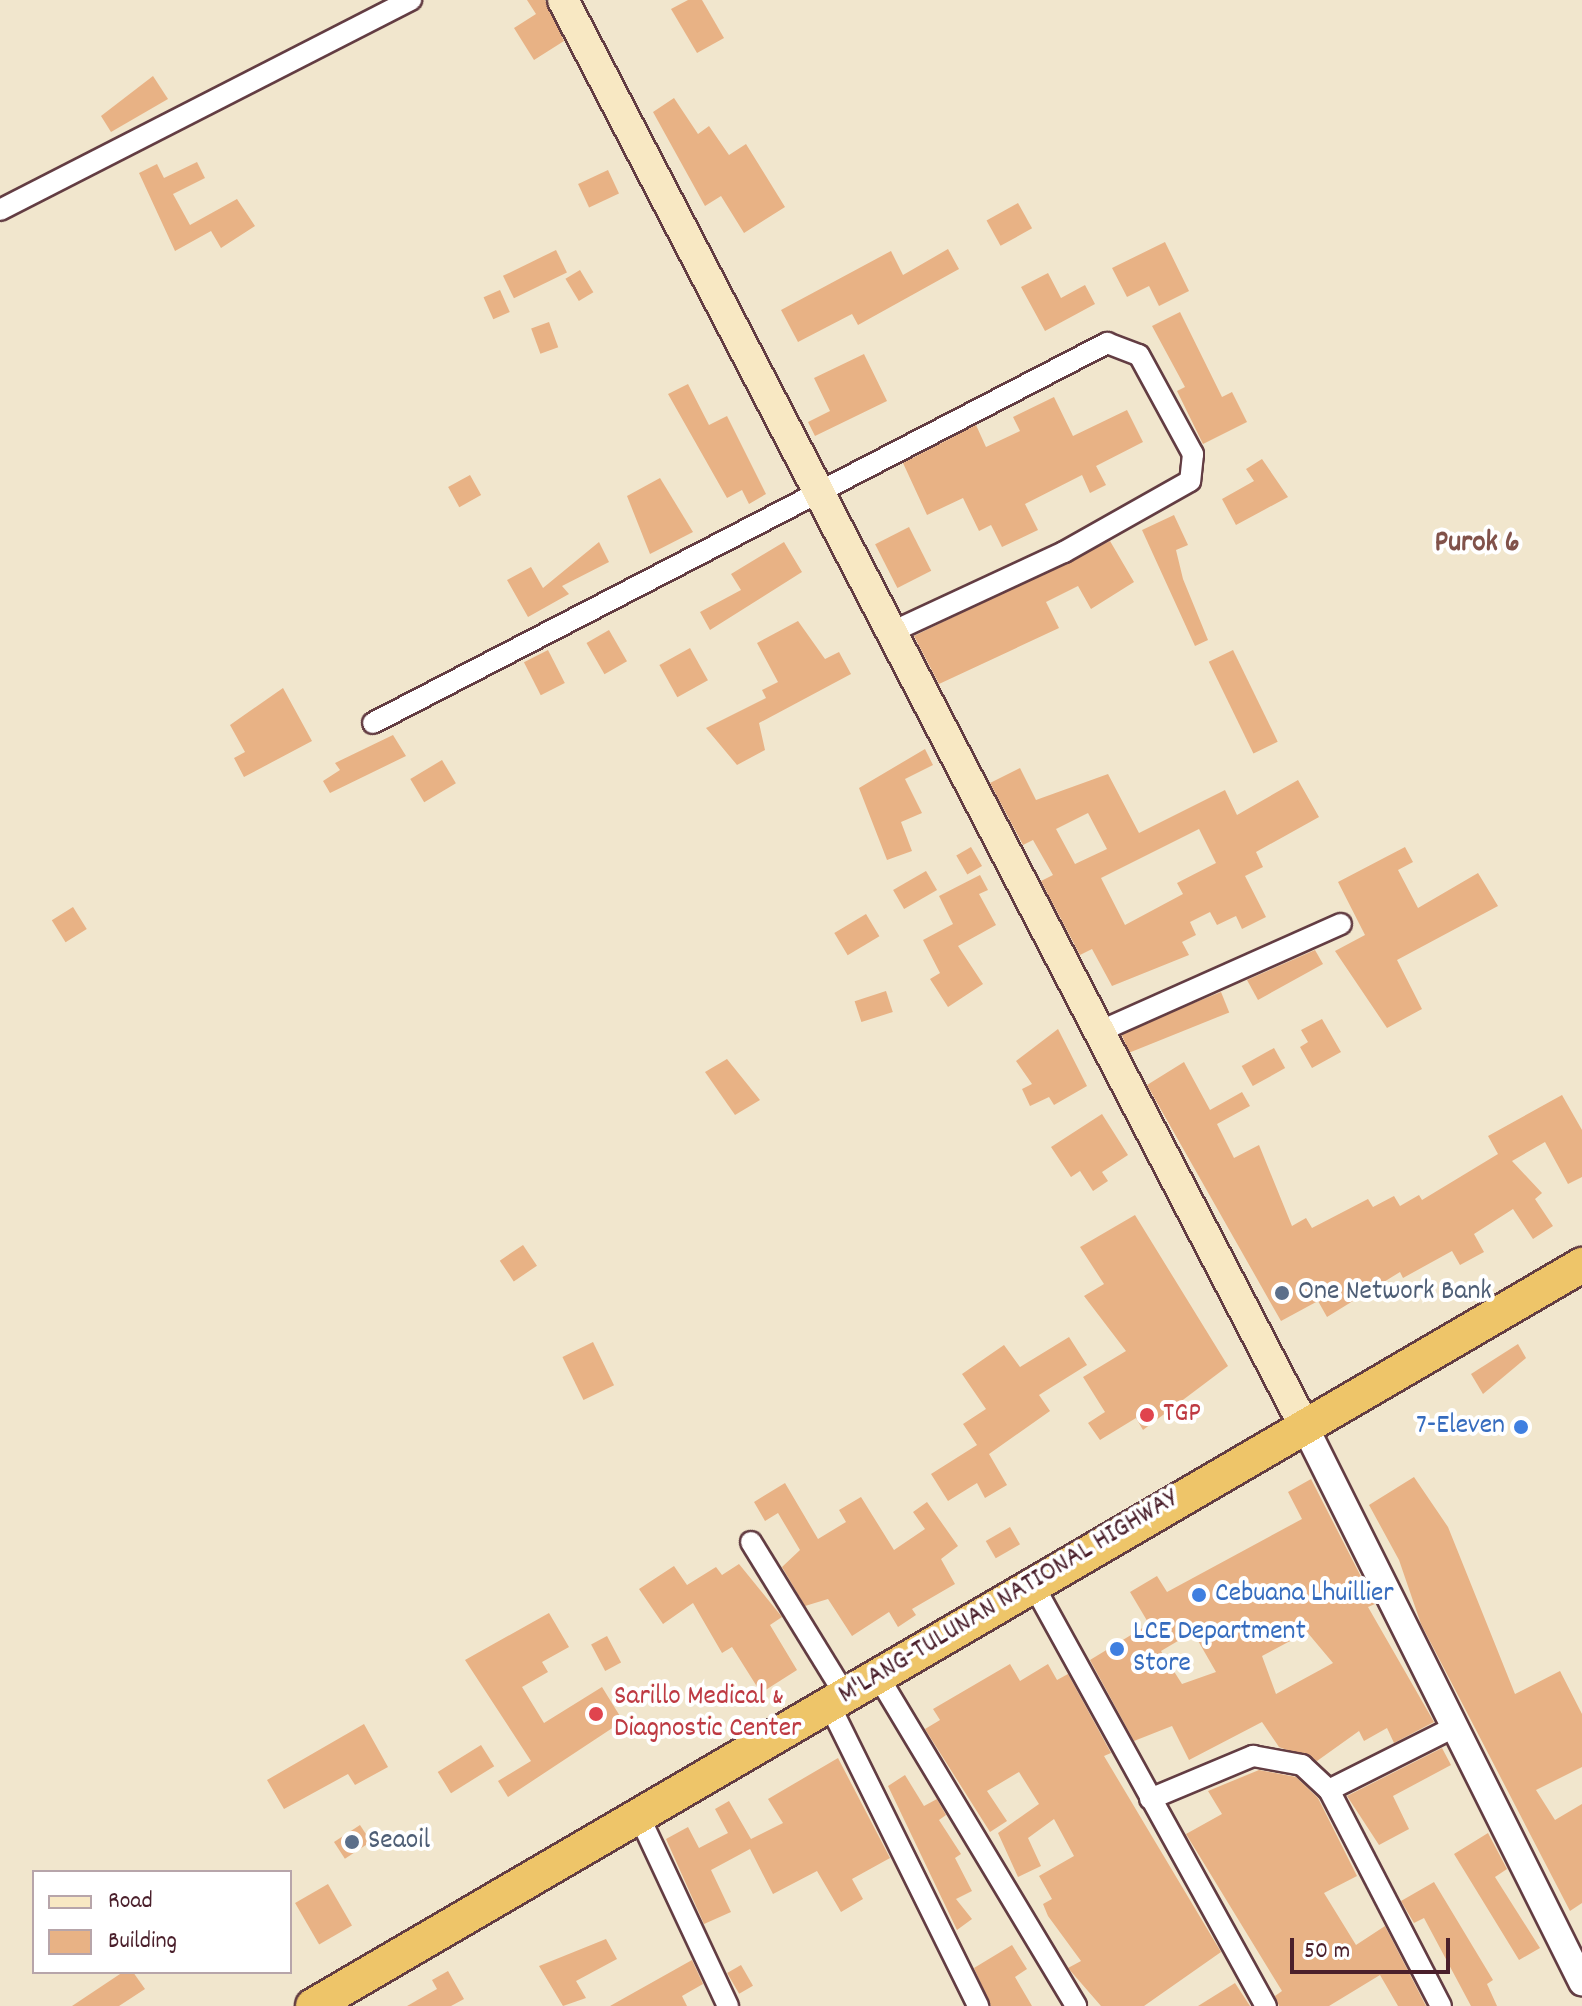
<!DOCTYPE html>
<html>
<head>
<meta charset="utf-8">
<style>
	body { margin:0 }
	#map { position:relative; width:1582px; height:2006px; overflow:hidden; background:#f1e6cd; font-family:Dekko,sans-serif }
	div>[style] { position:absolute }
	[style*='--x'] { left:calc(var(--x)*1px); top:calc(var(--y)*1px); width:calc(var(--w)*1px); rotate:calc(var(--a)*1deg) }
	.building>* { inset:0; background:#e8b285; transform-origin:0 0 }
	.roads { filter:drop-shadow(2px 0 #633d43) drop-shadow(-2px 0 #633d43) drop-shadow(0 2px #633d43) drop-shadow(0 -2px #633d43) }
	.minor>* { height:20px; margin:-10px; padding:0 10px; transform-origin:10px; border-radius:10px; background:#fff }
	.tertiary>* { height:26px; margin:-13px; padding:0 13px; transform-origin:13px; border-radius:13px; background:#fff }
	.secondary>* { height:30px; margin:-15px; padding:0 15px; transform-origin:15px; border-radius:15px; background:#f8e8c3 }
	.trunk>* { height:34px; margin:-17px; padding:0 17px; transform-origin:17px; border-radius:17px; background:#eec569 }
	.dots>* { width:22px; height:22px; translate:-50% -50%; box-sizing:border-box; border:4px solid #fff; border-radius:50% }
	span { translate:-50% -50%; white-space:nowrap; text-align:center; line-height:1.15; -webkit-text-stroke:8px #fff; paint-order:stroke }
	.service-label { font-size:28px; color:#4e5e75 }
	.left { translate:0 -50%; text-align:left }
	.health-label { font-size:28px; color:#be3a42 }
	.shop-label { font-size:28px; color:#366cbe }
	.right { translate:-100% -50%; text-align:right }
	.street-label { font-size:28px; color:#4a1f2b }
	.neighbourhood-label { font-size:30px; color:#81524a; font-weight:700 }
	.legend { position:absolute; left:32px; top:1870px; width:260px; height:104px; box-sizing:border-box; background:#fff; border:2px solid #b7a5aa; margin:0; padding:10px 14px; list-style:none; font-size:24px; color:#4a1f2b }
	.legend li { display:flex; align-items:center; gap:16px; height:40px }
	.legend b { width:40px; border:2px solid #b7a5aa }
	.scale { position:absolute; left:1290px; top:1938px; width:160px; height:36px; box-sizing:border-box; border:4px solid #4a1f2b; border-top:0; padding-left:10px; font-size:24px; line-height:28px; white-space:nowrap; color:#4a1f2b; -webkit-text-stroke:6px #fff; paint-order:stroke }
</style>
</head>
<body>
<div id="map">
	<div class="building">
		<div style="clip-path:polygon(527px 0,545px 0,564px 41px,534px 60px,514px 28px,536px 14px)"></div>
		<div style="clip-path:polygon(688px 0,702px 0,724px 38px,697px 53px,671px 9px)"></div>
		<div style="clip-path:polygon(153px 76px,168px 99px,111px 132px,101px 116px)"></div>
		<div style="clip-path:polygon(674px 98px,698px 134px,709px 126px,729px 155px,746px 144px,785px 207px,744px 233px,721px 196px,705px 206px,653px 112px)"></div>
		<div style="clip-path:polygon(197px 162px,205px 178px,173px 194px,190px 225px,237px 199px,255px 226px,221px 248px,211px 231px,175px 251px,139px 173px,157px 164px,164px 178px)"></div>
		<div style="left:608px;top:170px;width:26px;height:33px;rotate:65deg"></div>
		<div style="left:1018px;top:203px;width:29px;height:36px;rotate:61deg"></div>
		<div style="clip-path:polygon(1165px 242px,1189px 291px,1159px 306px,1149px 286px,1127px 297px,1112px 268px)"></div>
		<div style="clip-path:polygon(948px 249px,959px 269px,858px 325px,852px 314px,798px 342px,781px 310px,891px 251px,903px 275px)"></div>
		<div style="left:556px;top:250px;width:25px;height:59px;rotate:64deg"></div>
		<div style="left:580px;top:270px;width:26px;height:17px;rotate:59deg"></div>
		<div style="clip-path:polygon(1048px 273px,1061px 298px,1085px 285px,1095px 304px,1045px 331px,1021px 287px)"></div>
		<div style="left:500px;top:290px;width:24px;height:18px;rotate:66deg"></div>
		<div style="clip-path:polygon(1180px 312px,1222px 397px,1232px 392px,1247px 422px,1203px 444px,1177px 391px,1185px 387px,1152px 326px)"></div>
		<div style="left:549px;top:322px;width:27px;height:19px;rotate:70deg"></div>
		<div style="clip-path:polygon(864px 354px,887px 401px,815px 436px,808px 422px,830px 411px,814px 378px)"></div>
		<div style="clip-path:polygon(688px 384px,709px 425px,727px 416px,766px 494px,749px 504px,742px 490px,727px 498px,668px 394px)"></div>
		<div style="clip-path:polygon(1054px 397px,1073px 436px,1127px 410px,1143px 442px,1096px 466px,1106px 485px,1090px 493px,1082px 475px,1025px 504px,1038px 530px,1002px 547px,991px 525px,979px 531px,963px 498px,927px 515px,903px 463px,976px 425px,986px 447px,1020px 431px,1013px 417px)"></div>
		<div style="clip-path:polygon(1262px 459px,1288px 497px,1236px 525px,1222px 499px,1254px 481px,1246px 469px)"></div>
		<div style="left:470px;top:475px;width:23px;height:25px;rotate:61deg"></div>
		<div style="clip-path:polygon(660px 478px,693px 532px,650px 554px,627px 496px)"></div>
		<div style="clip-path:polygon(1174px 515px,1188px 545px,1176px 550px,1183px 579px,1208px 640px,1195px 646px,1142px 530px)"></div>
		<div style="left:909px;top:527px;width:49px;height:38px;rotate:63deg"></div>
		<div style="clip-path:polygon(1110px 541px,1134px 582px,1091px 609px,1078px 586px,1046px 602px,1059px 628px,939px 684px,914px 636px)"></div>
		<div style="clip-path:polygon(599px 542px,609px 562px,562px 586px,569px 594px,528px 617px,507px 580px,531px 567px,543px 588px)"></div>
		<div style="clip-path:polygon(784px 542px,802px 572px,710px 630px,700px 612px,741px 590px,731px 574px)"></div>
		<div style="clip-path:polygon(798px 621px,825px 659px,839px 652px,851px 674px,759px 723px,765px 750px,737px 765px,706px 728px,766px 698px,762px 690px,778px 682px,757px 643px)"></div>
		<div style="left:609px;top:630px;width:36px;height:26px;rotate:60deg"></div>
		<div style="left:690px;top:648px;width:37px;height:35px;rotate:61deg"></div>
		<div style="left:548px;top:650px;width:37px;height:27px;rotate:63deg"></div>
		<div style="left:1233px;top:650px;width:102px;height:27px;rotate:64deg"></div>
		<div style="clip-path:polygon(283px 688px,312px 741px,244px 777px,234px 758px,245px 752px,230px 725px)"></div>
		<div style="clip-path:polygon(393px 735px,406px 756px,330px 793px,323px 781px,340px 770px,335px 763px)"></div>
		<div style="clip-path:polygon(925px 749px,933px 765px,905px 779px,922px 813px,901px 822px,912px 851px,887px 860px,859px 788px)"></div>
		<div style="left:442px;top:760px;width:27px;height:37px;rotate:59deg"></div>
		<div style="clip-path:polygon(evenodd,1020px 768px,1036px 800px,1108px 774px,1139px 833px,1225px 790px,1237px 815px,1298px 780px,1319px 817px,1256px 852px,1263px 867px,1245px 876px,1266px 917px,1242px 929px,1236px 916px,1217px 925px,1210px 912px,1190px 922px,1196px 935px,1182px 942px,1189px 955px,1112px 986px,1092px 949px,1080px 955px,1041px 881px,1053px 875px,1033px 840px,1023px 845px,990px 783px,1020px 768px,1088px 813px,1107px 849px,1075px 864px,1056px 829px,1088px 813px,1020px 768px,1199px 829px,1216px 863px,1177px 883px,1183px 894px,1125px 925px,1101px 878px,1199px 829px)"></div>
		<div style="left:971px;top:847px;width:22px;height:17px;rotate:60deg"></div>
		<div style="clip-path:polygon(1405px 847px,1413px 862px,1398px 870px,1418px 908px,1478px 873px,1498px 906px,1397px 960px,1422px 1009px,1387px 1028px,1335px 951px,1365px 935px,1338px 882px)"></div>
		<div style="left:926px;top:871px;width:22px;height:38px;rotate:60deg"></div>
		<div style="clip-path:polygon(980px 875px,988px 890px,979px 894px,996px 925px,958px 946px,983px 984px,948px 1007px,930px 979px,940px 973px,923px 940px,953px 924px,939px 896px)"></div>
		<div style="left:73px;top:907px;width:26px;height:25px;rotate:58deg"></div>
		<div style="left:866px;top:914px;width:26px;height:37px;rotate:59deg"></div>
		<div style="clip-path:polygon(1315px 950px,1323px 964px,1258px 1000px,1247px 980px)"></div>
		<div style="left:886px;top:991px;width:22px;height:33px;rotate:72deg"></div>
		<div style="left:1221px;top:992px;width:22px;height:108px;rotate:68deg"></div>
		<div style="clip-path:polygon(1322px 1019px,1341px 1052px,1312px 1068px,1300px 1047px,1308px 1042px,1301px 1030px)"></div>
		<div style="clip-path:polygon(1058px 1029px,1087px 1086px,1054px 1105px,1049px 1097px,1030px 1106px,1022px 1089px,1032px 1084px,1016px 1061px)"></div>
		<div style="left:1274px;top:1048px;width:23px;height:37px;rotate:61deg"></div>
		<div style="clip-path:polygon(727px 1059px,760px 1100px,735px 1115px,705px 1072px)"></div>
		<div style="clip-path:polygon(1184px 1062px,1210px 1110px,1242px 1092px,1250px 1106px,1217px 1124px,1234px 1158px,1259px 1145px,1292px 1226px,1306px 1218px,1312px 1228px,1368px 1199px,1373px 1207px,1394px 1196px,1400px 1206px,1419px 1195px,1422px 1200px,1498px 1154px,1488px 1136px,1562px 1095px,1582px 1130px,1582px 1177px,1568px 1184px,1545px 1142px,1512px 1161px,1542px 1193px,1535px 1199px,1553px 1226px,1533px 1239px,1513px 1209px,1474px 1234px,1484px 1252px,1460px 1265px,1452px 1251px,1403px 1278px,1400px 1272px,1327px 1317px,1318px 1301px,1281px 1321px,1147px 1085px)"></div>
		<div style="clip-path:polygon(1102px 1114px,1128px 1155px,1102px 1172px,1108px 1181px,1093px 1191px,1080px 1171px,1071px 1177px,1051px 1147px)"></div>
		<div style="clip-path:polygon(1135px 1215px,1228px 1366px,1143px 1430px,1136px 1418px,1100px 1440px,1088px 1423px,1105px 1412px,1083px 1377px,1126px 1351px,1084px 1296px,1104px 1284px,1080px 1247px)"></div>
		<div style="left:523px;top:1245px;width:25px;height:28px;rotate:56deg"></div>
		<div style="clip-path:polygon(1069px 1337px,1087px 1365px,1039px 1395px,1050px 1411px,989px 1454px,1007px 1485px,985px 1498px,977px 1483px,948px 1501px,931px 1474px,977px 1445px,963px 1424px,986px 1409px,962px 1374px,1004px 1345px,1020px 1367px)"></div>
		<div style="left:593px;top:1342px;width:48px;height:34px;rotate:64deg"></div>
		<div style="clip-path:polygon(1518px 1344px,1526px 1358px,1483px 1394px,1471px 1374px)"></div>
		<div style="clip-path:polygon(1414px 1477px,1448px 1527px,1515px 1694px,1560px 1671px,1582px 1714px,1582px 1767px,1536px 1790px,1555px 1820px,1582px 1804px,1582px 1903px,1570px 1911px,1421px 1624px,1399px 1560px,1369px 1505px)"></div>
		<div style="clip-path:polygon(evenodd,1311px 1479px,1375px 1604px,1368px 1607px,1434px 1722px,1394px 1743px,1387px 1728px,1364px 1741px,1359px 1731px,1317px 1761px,1279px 1747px,1262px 1722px,1189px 1760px,1172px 1726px,1134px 1741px,1090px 1660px,1149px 1624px,1130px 1592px,1157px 1576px,1167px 1592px,1302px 1519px,1288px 1492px,1311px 1479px,1193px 1632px,1216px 1672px,1182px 1684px,1161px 1651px,1193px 1632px,1311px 1479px,1307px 1632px,1333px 1663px,1276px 1694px,1262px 1656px,1307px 1632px)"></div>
		<div style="clip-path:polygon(785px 1483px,818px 1539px,846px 1522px,839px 1510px,861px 1497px,894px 1550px,925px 1529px,913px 1512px,927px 1502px,958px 1546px,941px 1559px,955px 1584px,912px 1609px,916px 1615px,898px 1627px,889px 1612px,852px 1636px,828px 1599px,805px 1606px,782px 1567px,800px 1550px,778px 1513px,765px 1521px,754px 1502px)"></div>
		<div style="left:1010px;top:1527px;width:20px;height:28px;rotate:60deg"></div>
		<div style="clip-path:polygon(739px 1564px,782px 1617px,770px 1625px,797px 1670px,761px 1693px,732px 1647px,722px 1653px,693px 1603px,663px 1624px,639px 1589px,674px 1566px,687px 1585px,716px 1567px,722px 1575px)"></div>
		<div style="clip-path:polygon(549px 1613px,569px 1647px,542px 1662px,548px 1672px,522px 1687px,544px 1723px,602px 1687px,623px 1721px,508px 1797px,498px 1781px,531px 1761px,465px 1660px)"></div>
		<div style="left:607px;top:1636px;width:30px;height:18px;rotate:62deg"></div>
		<div style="clip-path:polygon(1010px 1664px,1020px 1681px,1048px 1664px,1057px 1680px,1068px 1674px,1111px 1753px,1104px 1756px,1221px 1952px,1144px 2006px,1101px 2006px,1068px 1968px,1081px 1961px,1048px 1916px,1043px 1904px,1052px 1899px,1039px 1876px,1074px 1856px,1054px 1819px,1028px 1838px,1041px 1866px,1018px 1877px,998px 1833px,1039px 1804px,1019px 1772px,987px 1791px,1007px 1821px,990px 1832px,925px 1729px,940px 1720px,933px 1709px)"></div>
		<div style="clip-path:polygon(364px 1724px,388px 1767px,355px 1785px,348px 1774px,284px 1809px,267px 1780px)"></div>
		<div style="left:481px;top:1745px;width:25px;height:51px;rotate:58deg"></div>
		<div style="clip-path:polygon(1442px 1748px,1451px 1765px,1393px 1796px,1409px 1829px,1379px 1845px,1347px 1796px)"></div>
		<div style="clip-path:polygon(838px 1758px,890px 1858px,852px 1879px,863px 1899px,841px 1912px,817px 1871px,773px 1894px,750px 1849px,711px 1870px,731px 1912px,704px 1924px,666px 1839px,688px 1827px,699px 1848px,728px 1833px,715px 1809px,729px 1801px,751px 1839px,783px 1823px,768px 1799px)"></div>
		<div style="clip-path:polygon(1259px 1770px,1296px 1777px,1318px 1798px,1357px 1876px,1324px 1893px,1356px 1945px,1385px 1926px,1426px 2006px,1398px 2006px,1380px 1975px,1329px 2006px,1279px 2006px,1275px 1996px,1282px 1991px,1186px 1834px,1222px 1814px,1208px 1791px)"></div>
		<div style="clip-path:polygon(905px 1775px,924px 1806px,937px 1799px,946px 1815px,939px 1820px,961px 1854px,955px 1858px,972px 1891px,956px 1899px,972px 1919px,957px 1930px,888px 1786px)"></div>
		<div style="left:360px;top:1825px;width:20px;height:31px;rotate:57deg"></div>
		<div style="clip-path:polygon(1488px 1833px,1507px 1869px,1495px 1877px,1540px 1948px,1519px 1960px,1454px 1854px)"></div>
		<div style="clip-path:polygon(1434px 1882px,1493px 1980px,1487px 1984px,1497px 2006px,1471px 2006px,1424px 1918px,1414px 1923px,1401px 1901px)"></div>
		<div style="left:328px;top:1884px;width:48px;height:38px;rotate:60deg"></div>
		<div style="clip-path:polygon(606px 1939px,617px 1959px,576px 1981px,586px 1998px,563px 2006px,539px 1966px)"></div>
		<div style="clip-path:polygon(1012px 1945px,1027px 1969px,1015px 1977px,1032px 2006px,991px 2006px,974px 1968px)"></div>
		<div style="clip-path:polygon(692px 1960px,703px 1984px,682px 1996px,687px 2006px,610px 2006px)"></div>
		<div style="left:741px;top:1965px;width:24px;height:16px;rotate:60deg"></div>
		<div style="clip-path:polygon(448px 1971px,464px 1999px,451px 2006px,407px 2006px,437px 1989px,432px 1980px)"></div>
		<div style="clip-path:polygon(123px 1972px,133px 1972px,145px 1989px,119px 2006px,72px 2006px)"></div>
		<div style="clip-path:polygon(1235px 1983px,1250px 2006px,1198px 2006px)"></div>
	</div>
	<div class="roads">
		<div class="minor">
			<div style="--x:0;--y:210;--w:462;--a:-27.1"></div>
			<div style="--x:373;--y:723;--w:827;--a:-27.37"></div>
			<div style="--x:1107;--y:343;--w:34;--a:21"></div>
			<div style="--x:1139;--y:355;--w:113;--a:61.4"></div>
			<div style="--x:1193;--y:454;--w:27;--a:96"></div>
			<div style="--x:1190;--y:481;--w:145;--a:150.6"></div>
			<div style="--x:1064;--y:552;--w:190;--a:155.1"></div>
			<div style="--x:1096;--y:1033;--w:268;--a:-24"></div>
			<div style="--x:751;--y:1542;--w:180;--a:58.4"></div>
			<div style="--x:1034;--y:1586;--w:480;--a:61.1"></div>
			<div style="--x:878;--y:1676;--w:385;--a:59"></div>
			<div style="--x:829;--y:1704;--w:337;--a:63.7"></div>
			<div style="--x:1329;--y:1790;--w:140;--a:-26.7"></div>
			<div style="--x:1150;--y:1799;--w:112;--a:-22.7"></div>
			<div style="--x:1253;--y:1756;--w:50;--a:10.4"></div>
			<div style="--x:1302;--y:1765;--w:37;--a:43"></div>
			<div style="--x:1329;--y:1790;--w:243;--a:62.6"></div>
			<div style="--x:639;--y:1816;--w:210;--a:64.9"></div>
		</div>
		<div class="tertiary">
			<div style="--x:1304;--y:1425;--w:623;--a:63.48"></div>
		</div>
		<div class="secondary">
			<div style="--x:563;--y:0;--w:1606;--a:62.53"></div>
		</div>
		<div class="trunk">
			<div style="--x:313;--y:2006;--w:1470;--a:-30.28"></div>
		</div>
	</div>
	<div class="dots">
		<div style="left:1282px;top:1293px;background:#5c6f8a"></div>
		<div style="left:1147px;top:1415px;background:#e0444e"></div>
		<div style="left:1521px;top:1427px;background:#3f7fe0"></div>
		<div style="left:1199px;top:1595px;background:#3f7fe0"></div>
		<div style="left:1117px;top:1649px;background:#3f7fe0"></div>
		<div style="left:596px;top:1714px;background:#e0444e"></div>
		<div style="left:352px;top:1842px;background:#5c6f8a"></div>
	</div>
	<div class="service-label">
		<span class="left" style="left:1298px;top:1293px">One Network Bank</span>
		<span class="left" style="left:368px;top:1842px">Seaoil</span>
	</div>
	<div class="health-label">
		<span class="left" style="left:1163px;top:1415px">TGP</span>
		<span class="left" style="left:614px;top:1714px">Sarillo Medical &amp;<br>Diagnostic Center</span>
	</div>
	<div class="shop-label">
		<span class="right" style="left:1505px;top:1427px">7-Eleven</span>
		<span class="left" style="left:1215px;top:1595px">Cebuana Lhuillier</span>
		<span class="left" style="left:1133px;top:1649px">LCE Department<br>Store</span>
	</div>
	<div class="street-label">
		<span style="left:1009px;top:1598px;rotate:-31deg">M'LANG-TULUNAN NATIONAL HIGHWAY</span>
	</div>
	<div class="neighbourhood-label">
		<span style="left:1477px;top:545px">Purok 6</span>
	</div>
	<ul class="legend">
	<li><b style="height:10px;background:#f8e8c3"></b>Road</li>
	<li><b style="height:22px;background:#e8b285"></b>Building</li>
	</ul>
	<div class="scale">50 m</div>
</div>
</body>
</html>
